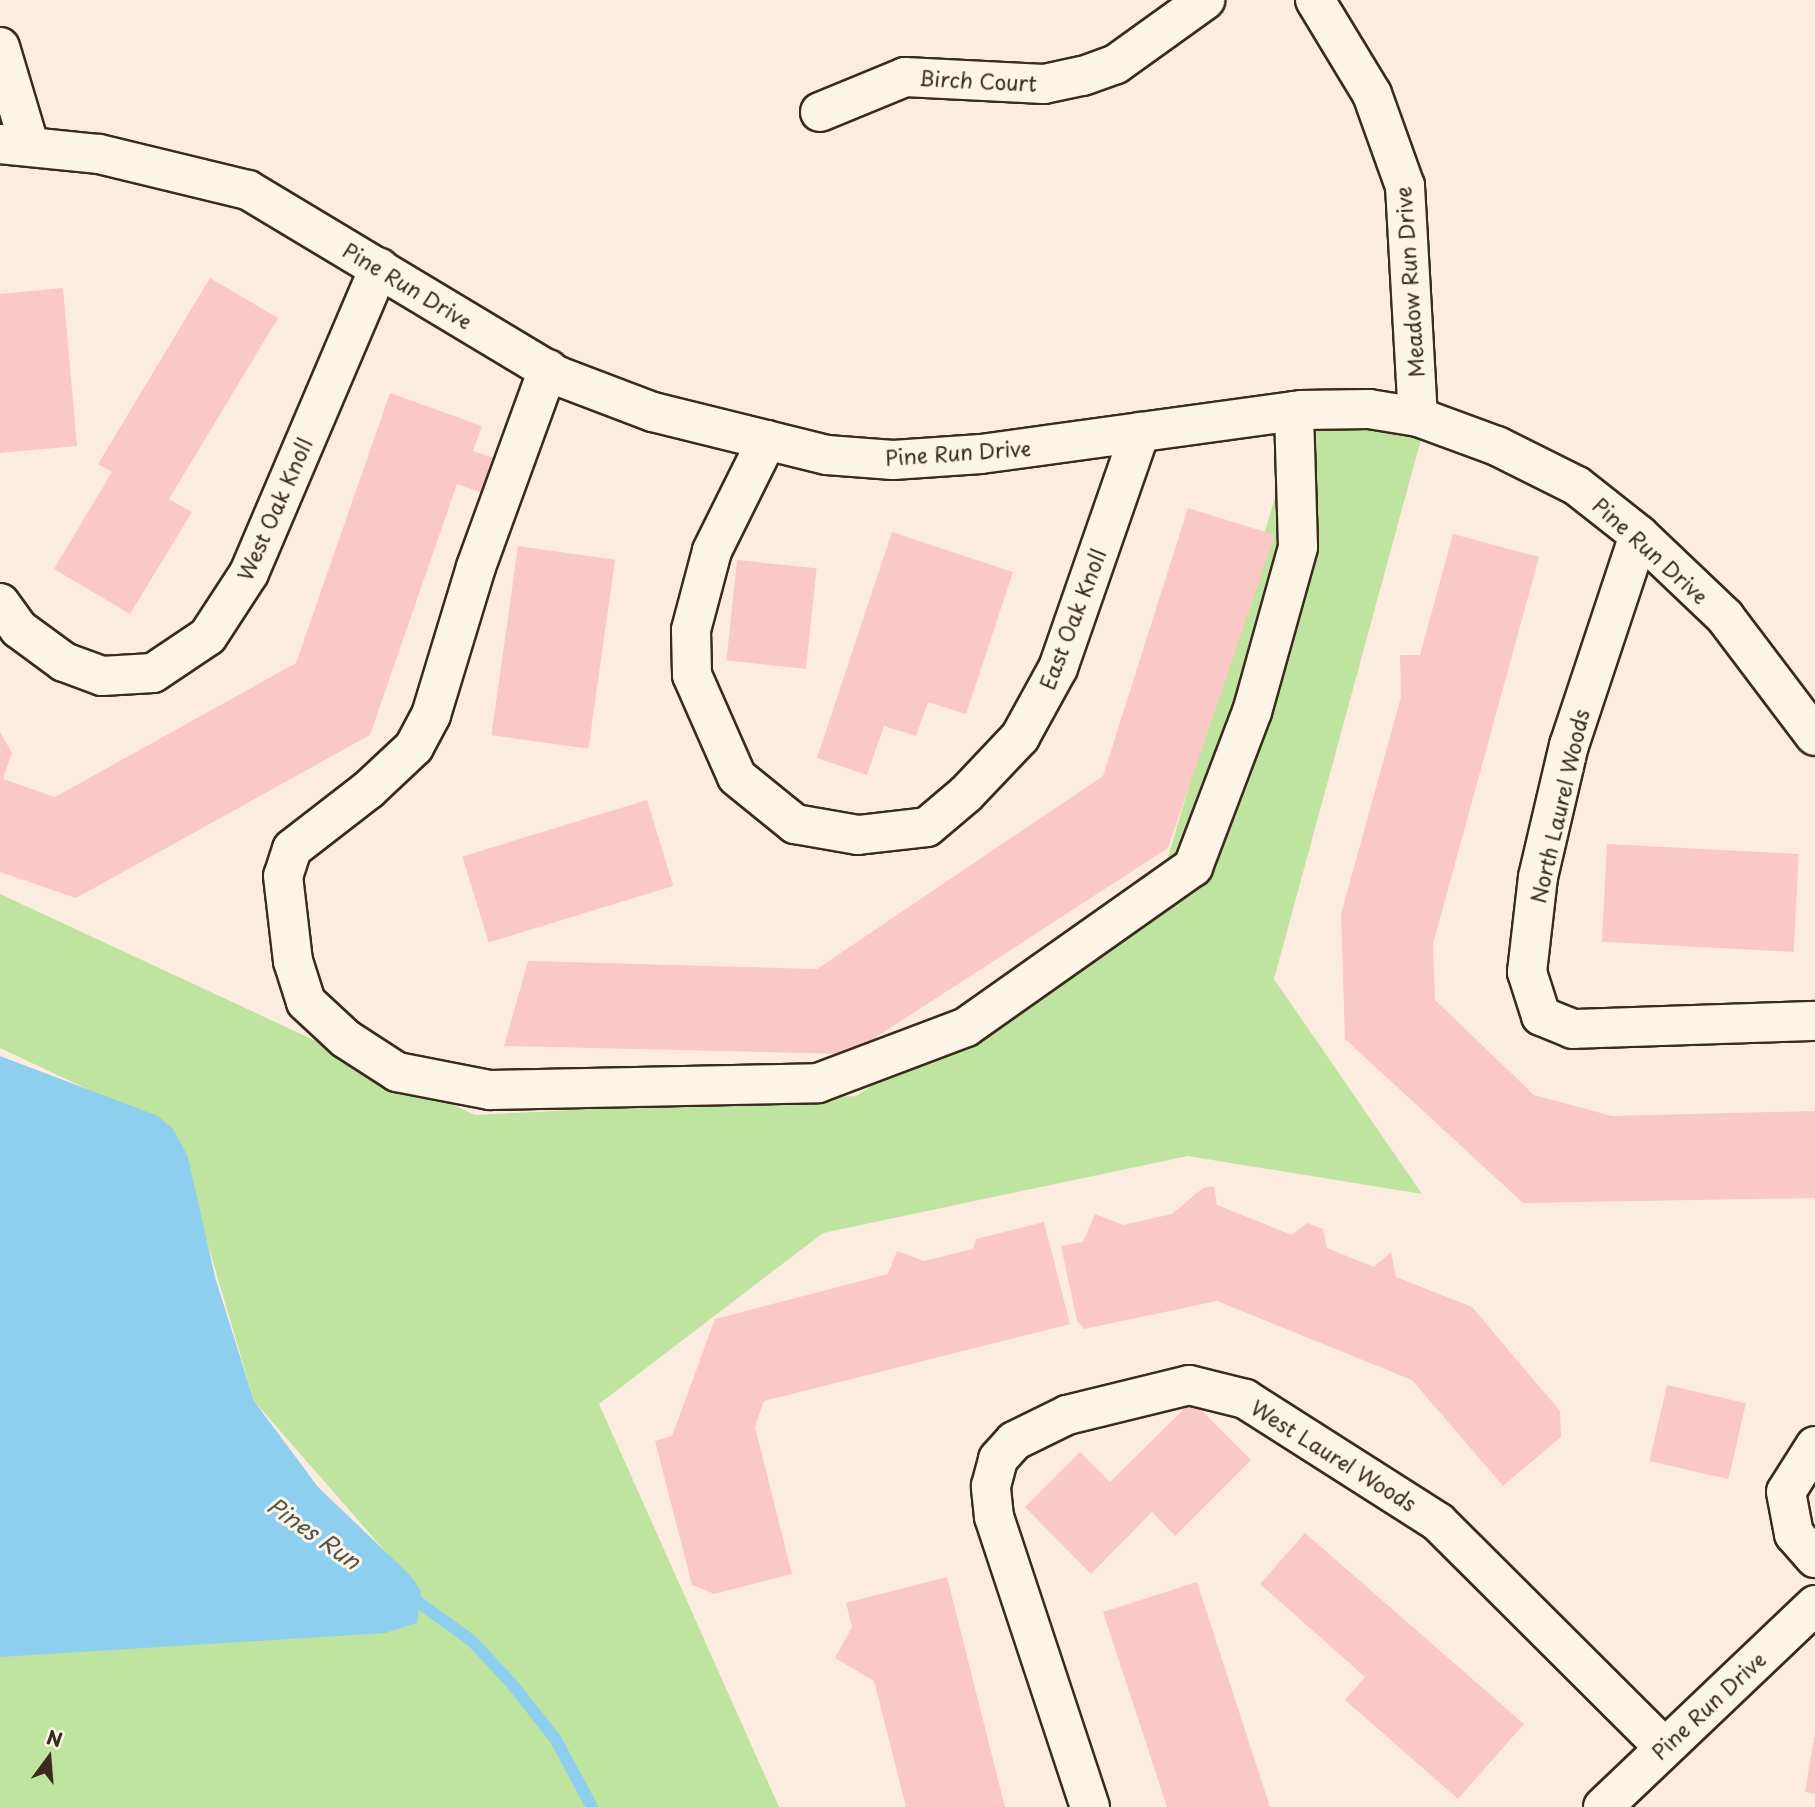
<!DOCTYPE html>
<html>
<head>
<meta charset="utf-8">
<style>
	body { margin:0 }
	#map { position:relative; width:1815px; height:1807px; overflow:hidden; background:#fcecdf; font-family:"Playpen Sans",sans-serif }
	div>[style] { position:absolute }
	[style*='--x'] { left:calc(var(--x)*1px); top:calc(var(--y)*1px); width:calc(var(--w)*1px); rotate:calc(var(--a)*1deg) }
	.green>* { inset:0; background:#bee49f }
	.water>* { inset:0; background:#8ecfef }
	.stream>* { height:12px; margin:-6px; padding:0 6px; transform-origin:6px; border-radius:6px; background:#8ecfef }
	.building>* { inset:0; background:#fac9c6; transform-origin:0 0 }
	.roads { filter:drop-shadow(2px 0 #3b2a1e) drop-shadow(-2px 0 #3b2a1e) drop-shadow(0 2px #3b2a1e) drop-shadow(0 -2px #3b2a1e) }
	.minor>* { height:38px; margin:-19px; padding:0 19px; transform-origin:19px; border-radius:19px; background:#fcf5e5 }
	span { translate:-50% -50%; white-space:nowrap; text-align:center; line-height:1.15; -webkit-text-stroke:6px #fcf5e5; paint-order:stroke }
	.street-label { font-size:21px; color:#3b2a1e }
	.water-label { font-size:23px; color:#505352; font-style:italic }
	.north { position:absolute; left:14px; top:1723px; width:70px; height:70px; -webkit-text-stroke:5px #fcf5e5; paint-order:stroke; rotate:16deg; font-size:19px; font-weight:700; line-height:28px; text-align:center; color:#3b2a1e }
	.north::after { content:''; display:block; margin:auto; width:24px; height:32px; background:#3b2a1e; clip-path:polygon(50% 0,100% 100%,50% 72%,0 100%) }
</style>
</head>
<body>
<div id="map">
	<div class="green">
		<div style="clip-path:polygon(1298px 420px,1423px 432px,1274px 979px,1422px 1194px,1188px 1156px,823px 1233px,599px 1404px,779px 1807px,0 1807px,0 1637px,420px 1591px,254px 1401px,174px 1130px,0 1048px,0 894px,475px 1115px,856px 1096px,1154px 904px)"></div>
	</div>
	<div class="water">
		<div style="clip-path:polygon(0 1056px,158px 1116px,174px 1130px,188px 1157px,215px 1277px,254px 1401px,318px 1487px,410px 1575px,421px 1591px,417px 1623px,385px 1633px,0 1657px)"></div>
	</div>
	<div class="stream">
		<div style="--x:407;--y:1594;--w:80;--a:35.9"></div>
		<div style="--x:472;--y:1641;--w:59;--a:47.1"></div>
		<div style="--x:512;--y:1684;--w:71;--a:51.8"></div>
		<div style="--x:556;--y:1740;--w:76;--a:61.8"></div>
	</div>
	<div class="building">
		<div style="clip-path:polygon(210px 278px,278px 318px,169px 499px,192px 512px,130px 614px,54px 569px,112px 472px,98px 464px)"></div>
		<div style="clip-path:polygon(63px 288px,77px 446px,0 453px,0 294px)"></div>
		<div style="clip-path:polygon(390px 393px,482px 426px,473px 451px,497px 459px,485px 494px,457px 484px,370px 735px,76px 898px,0 872px,0 732px,12px 753px,3px 779px,55px 797px,296px 663px)"></div>
		<div style="clip-path:polygon(1188px 508px,1275px 535px,1168px 848px,850px 1054px,504px 1046px,528px 961px,817px 969px,1103px 776px)"></div>
		<div style="clip-path:polygon(892px 532px,1013px 572px,966px 714px,928px 702px,916px 736px,884px 726px,867px 775px,817px 758px)"></div>
		<div style="clip-path:polygon(1453px 534px,1539px 557px,1433px 944px,1435px 1000px,1534px 1095px,1612px 1116px,1815px 1111px,1815px 1198px,1523px 1203px,1345px 1039px,1341px 914px,1401px 697px,1400px 655px,1420px 655px)"></div>
		<div style="left:518px;top:546px;width:98px;height:191px;rotate:8deg"></div>
		<div style="left:737px;top:560px;width:80px;height:101px;rotate:6deg"></div>
		<div style="left:647px;top:800px;width:90px;height:193px;rotate:73deg"></div>
		<div style="left:1607px;top:844px;width:192px;height:98px;rotate:3deg"></div>
		<div style="clip-path:polygon(1214px 1186px,1217px 1205px,1292px 1235px,1307px 1223px,1323px 1229px,1327px 1248px,1374px 1267px,1391px 1252px,1396px 1277px,1472px 1307px,1560px 1411px,1561px 1437px,1503px 1486px,1412px 1380px,1217px 1301px,1084px 1329px,1077px 1321px,1061px 1246px,1083px 1242px,1095px 1214px,1123px 1225px,1172px 1214px,1203px 1188px)"></div>
		<div style="clip-path:polygon(1044px 1222px,1070px 1324px,764px 1401px,755px 1427px,792px 1574px,714px 1594px,692px 1585px,655px 1441px,672px 1436px,715px 1319px,888px 1274px,897px 1251px,924px 1261px,973px 1249px,976px 1239px)"></div>
		<div style="left:1667px;top:1385px;width:81px;height:78px;rotate:13deg"></div>
		<div style="clip-path:polygon(1192px 1401px,1251px 1460px,1175px 1536px,1152px 1512px,1091px 1574px,1025px 1507px,1080px 1452px,1110px 1482px)"></div>
		<div style="clip-path:polygon(1305px 1533px,1524px 1724px,1458px 1799px,1345px 1700px,1365px 1677px,1260px 1584px)"></div>
		<div style="clip-path:polygon(947px 1577px,1005px 1807px,906px 1807px,874px 1681px,835px 1658px,852px 1627px,846px 1603px)"></div>
		<div style="clip-path:polygon(1197px 1582px,1270px 1807px,1167px 1807px,1103px 1612px)"></div>
		<div style="clip-path:polygon(1814px 1737px,1815px 1737px,1815px 1794px,1805px 1792px)"></div>
	</div>
	<div class="roads">
		<div class="minor">
			<div style="--x:1315;--y:0;--w:110;--a:58.8"></div>
			<div style="--x:1372;--y:94;--w:98;--a:70.3"></div>
			<div style="--x:1405;--y:186;--w:231;--a:86.8"></div>
			<div style="--x:0;--y:47;--w:101;--a:73.4"></div>
			<div style="--x:820;--y:112;--w:92;--a:-22.4"></div>
			<div style="--x:905;--y:77;--w:139;--a:2.9"></div>
			<div style="--x:1044;--y:84;--w:40;--a:-12"></div>
			<div style="--x:1083;--y:76;--w:35;--a:-20"></div>
			<div style="--x:1116;--y:64;--w:110;--a:-35.7"></div>
			<div style="--x:0;--y:144;--w:100;--a:5.8"></div>
			<div style="--x:99;--y:154;--w:153;--a:13.6"></div>
			<div style="--x:248;--y:190;--w:362;--a:31"></div>
			<div style="--x:558;--y:376;--w:102;--a:20.8"></div>
			<div style="--x:653;--y:412;--w:179;--a:13.9"></div>
			<div style="--x:827;--y:455;--w:66;--a:4.3"></div>
			<div style="--x:893;--y:460;--w:88;--a:-3.9"></div>
			<div style="--x:981;--y:454;--w:323;--a:-7.8"></div>
			<div style="--x:1301;--y:410;--w:68;--a:-0.8"></div>
			<div style="--x:1369;--y:409;--w:50;--a:9.3"></div>
			<div style="--x:1418;--y:417;--w:84;--a:20.2"></div>
			<div style="--x:1497;--y:446;--w:89;--a:26.6"></div>
			<div style="--x:1577;--y:486;--w:79;--a:38.3"></div>
			<div style="--x:1639;--y:535;--w:119;--a:43.6"></div>
			<div style="--x:1725;--y:617;--w:149;--a:52.9"></div>
			<div style="--x:548;--y:369;--w:211;--a:110"></div>
			<div style="--x:476;--y:567;--w:155;--a:106.9"></div>
			<div style="--x:431;--y:715;--w:36;--a:118"></div>
			<div style="--x:414;--y:747;--w:63;--a:136.9"></div>
			<div style="--x:368;--y:790;--w:96;--a:142.2"></div>
			<div style="--x:292;--y:849;--w:28;--a:108"></div>
			<div style="--x:283;--y:876;--w:86;--a:83.3"></div>
			<div style="--x:293;--y:961;--w:43;--a:72.4"></div>
			<div style="--x:306;--y:1002;--w:54;--a:42.8"></div>
			<div style="--x:346;--y:1039;--w:61;--a:32.9"></div>
			<div style="--x:397;--y:1072;--w:95;--a:11"></div>
			<div style="--x:490;--y:1090;--w:328;--a:-1.2"></div>
			<div style="--x:818;--y:1083;--w:158;--a:-20.7"></div>
			<div style="--x:966;--y:1027;--w:278;--a:-35.2"></div>
			<div style="--x:1193;--y:867;--w:166;--a:-69.2"></div>
			<div style="--x:1252;--y:712;--w:171;--a:-74.4"></div>
			<div style="--x:1298;--y:547;--w:136;--a:-91.7"></div>
			<div style="--x:767;--y:440;--w:124;--a:116.4"></div>
			<div style="--x:712;--y:551;--w:82;--a:104.9"></div>
			<div style="--x:691;--y:630;--w:45;--a:88.7"></div>
			<div style="--x:692;--y:675;--w:111;--a:66.2"></div>
			<div style="--x:737;--y:777;--w:75;--a:39"></div>
			<div style="--x:795;--y:824;--w:64;--a:9.9"></div>
			<div style="--x:858;--y:835;--w:69;--a:-6.6"></div>
			<div style="--x:927;--y:827;--w:51;--a:-40.2"></div>
			<div style="--x:966;--y:794;--w:79;--a:-46.5"></div>
			<div style="--x:1020;--y:737;--w:79;--a:-61.2"></div>
			<div style="--x:1058;--y:668;--w:250;--a:-70.8"></div>
			<div style="--x:1639;--y:535;--w:221;--a:108.4"></div>
			<div style="--x:1569;--y:745;--w:136;--a:103.2"></div>
			<div style="--x:1538;--y:877;--w:96;--a:96.6"></div>
			<div style="--x:1527;--y:972;--w:46;--a:72.3"></div>
			<div style="--x:1541;--y:1016;--w:35;--a:22"></div>
			<div style="--x:1573;--y:1029;--w:242;--a:-1.9"></div>
			<div style="--x:0;--y:603;--w:32;--a:54"></div>
			<div style="--x:19;--y:629;--w:56;--a:36.3"></div>
			<div style="--x:64;--y:662;--w:40;--a:20.2"></div>
			<div style="--x:102;--y:676;--w:51;--a:-3.4"></div>
			<div style="--x:153;--y:673;--w:66;--a:-33.9"></div>
			<div style="--x:208;--y:636;--w:75;--a:-56.9"></div>
			<div style="--x:249;--y:573;--w:332;--a:-66.9"></div>
			<div style="--x:1815;--y:1446;--w:54;--a:122.2"></div>
			<div style="--x:1786;--y:1492;--w:43;--a:79.2"></div>
			<div style="--x:1794;--y:1534;--w:32;--a:49"></div>
			<div style="--x:1090;--y:1807;--w:305;--a:-108.3"></div>
			<div style="--x:994;--y:1517;--w:31;--a:-96"></div>
			<div style="--x:991;--y:1486;--w:28;--a:-75"></div>
			<div style="--x:998;--y:1459;--w:24;--a:-48"></div>
			<div style="--x:1014;--y:1441;--w:59;--a:-26.1"></div>
			<div style="--x:1067;--y:1415;--w:126;--a:-13.8"></div>
			<div style="--x:1189;--y:1385;--w:58;--a:14"></div>
			<div style="--x:1245;--y:1399;--w:229;--a:32.5"></div>
			<div style="--x:1438;--y:1522;--w:317;--a:44.9"></div>
			<div style="--x:1603;--y:1807;--w:293;--a:-43.6"></div>
		</div>
	</div>
	<div class="street-label">
		<span style="left:978px;top:80px;rotate:3deg">Birch Court</span>
		<span style="left:1409px;top:282px;rotate:-94deg">Meadow Run Drive</span>
		<span style="left:408px;top:285px;rotate:31deg">Pine Run Drive</span>
		<span style="left:958px;top:452px;rotate:-4deg">Pine Run Drive</span>
		<span style="left:274px;top:509px;rotate:-66deg">West Oak Knoll</span>
		<span style="left:1651px;top:550px;rotate:42deg">Pine Run Drive</span>
		<span style="left:1072px;top:619px;rotate:-69deg">East Oak Knoll</span>
		<span style="left:1559px;top:806px;rotate:-77deg">North Laurel Woods</span>
		<span style="left:1334px;top:1455px;rotate:32deg">West Laurel Woods</span>
		<span style="left:1708px;top:1705px;rotate:-43deg">Pine Run Drive</span>
	</div>
	<div class="water-label">
		<span style="left:314px;top:1533px;rotate:35deg">Pines Run</span>
	</div>
	<div class="north">N</div>
</div>
</body>
</html>
